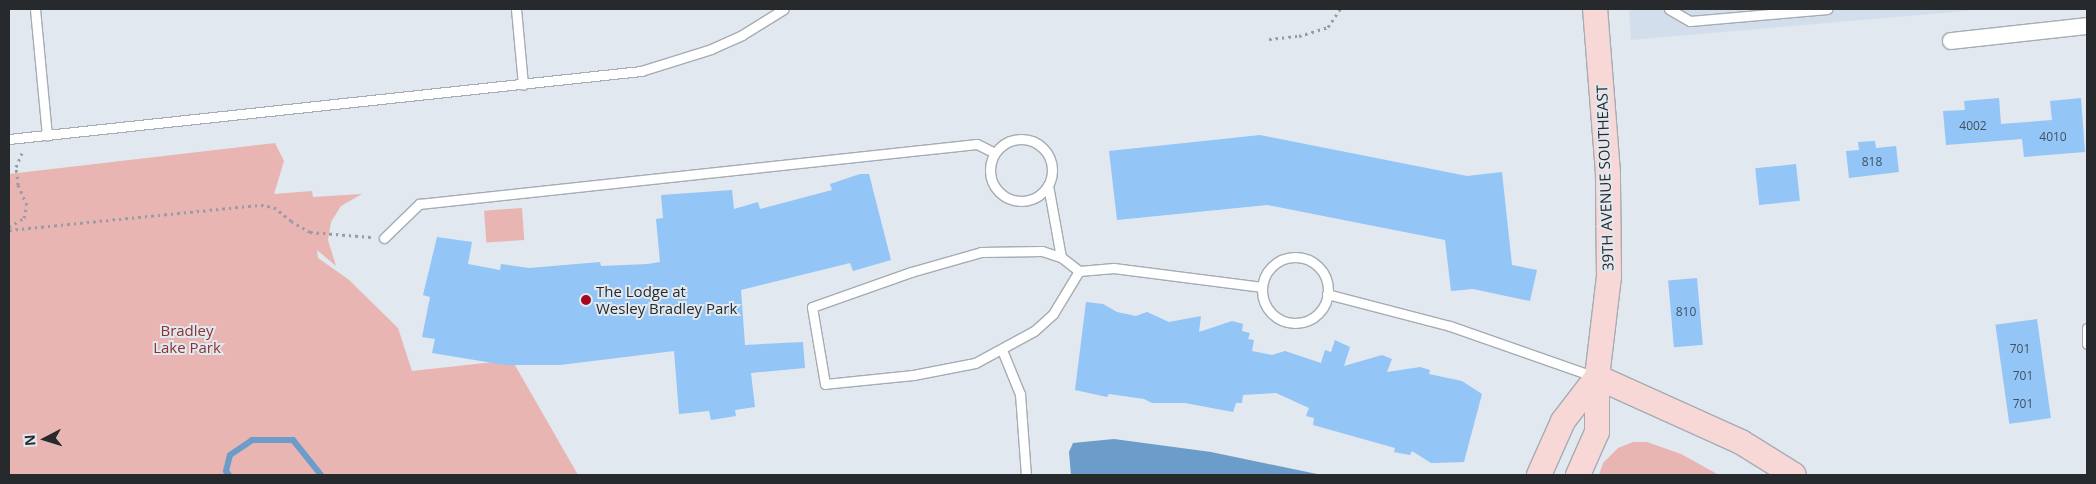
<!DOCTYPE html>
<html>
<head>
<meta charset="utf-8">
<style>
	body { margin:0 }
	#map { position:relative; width:2096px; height:484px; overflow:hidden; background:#e1e8ef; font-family:"Open Sans",sans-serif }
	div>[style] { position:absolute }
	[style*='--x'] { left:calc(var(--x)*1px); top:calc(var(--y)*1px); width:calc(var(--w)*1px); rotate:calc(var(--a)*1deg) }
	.built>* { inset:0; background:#d2deeb }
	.green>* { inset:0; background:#e8b5b2; transform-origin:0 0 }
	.water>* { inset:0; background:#6b9cca }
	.stream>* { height:6px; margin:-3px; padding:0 3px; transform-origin:3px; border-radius:3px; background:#6b9cca }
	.building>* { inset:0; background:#93c5f6; transform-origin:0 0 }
	.path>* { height:3px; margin-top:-1.5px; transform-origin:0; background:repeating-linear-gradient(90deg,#989da3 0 2.5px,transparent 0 6.5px) }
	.roads { filter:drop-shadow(1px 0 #a5acb2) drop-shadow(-1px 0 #a5acb2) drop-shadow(0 1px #a5acb2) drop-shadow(0 -1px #a5acb2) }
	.service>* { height:9px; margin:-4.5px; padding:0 4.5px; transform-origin:4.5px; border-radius:4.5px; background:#fff }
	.service>.ring { margin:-4.5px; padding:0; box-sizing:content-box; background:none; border:9px solid #fff; border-radius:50% }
	.minor>* { height:16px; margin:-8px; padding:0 8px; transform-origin:8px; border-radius:8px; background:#fff }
	.secondary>* { height:24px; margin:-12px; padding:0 12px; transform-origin:12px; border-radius:12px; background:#f8d8d7 }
	.dots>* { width:14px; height:14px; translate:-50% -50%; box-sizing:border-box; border:2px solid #e1e8ef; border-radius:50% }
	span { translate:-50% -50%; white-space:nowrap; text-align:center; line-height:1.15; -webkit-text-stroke:4px #e1e8ef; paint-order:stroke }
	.number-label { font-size:12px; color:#42515f }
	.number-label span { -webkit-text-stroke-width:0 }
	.street-label { font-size:15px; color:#272a2d }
	.poi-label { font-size:15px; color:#272a2d }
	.left { translate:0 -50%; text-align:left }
	.park-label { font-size:15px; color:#833 }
	.frame { position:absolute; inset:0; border:10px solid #272a2d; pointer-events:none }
	.north { position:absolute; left:20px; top:414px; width:50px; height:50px; -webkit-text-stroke:4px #e1e8ef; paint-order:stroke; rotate:265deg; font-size:14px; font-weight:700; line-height:20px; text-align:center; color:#272a2d }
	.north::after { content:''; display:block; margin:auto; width:18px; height:22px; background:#272a2d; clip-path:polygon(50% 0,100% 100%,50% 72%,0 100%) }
</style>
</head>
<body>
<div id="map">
	<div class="built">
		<div style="clip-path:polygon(1629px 9px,1988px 9px,1631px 40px)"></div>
	</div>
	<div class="green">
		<div style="clip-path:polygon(275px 143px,284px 161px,274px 194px,312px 191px,313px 197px,362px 194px,341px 206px,331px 222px,328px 240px,336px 266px,317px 250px,318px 258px,348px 279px,398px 328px,412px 371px,512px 360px,578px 475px,9px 475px,9px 174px)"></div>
		<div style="left:522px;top:208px;width:32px;height:38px;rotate:86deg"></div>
		<div style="clip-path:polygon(1633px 442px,1647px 442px,1681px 454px,1719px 475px,1599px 475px,1603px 463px,1618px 448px)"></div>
	</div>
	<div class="water">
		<div style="clip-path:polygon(1114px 439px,1211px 452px,1322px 475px,1071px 475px,1069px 452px,1073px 443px)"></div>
	</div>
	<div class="stream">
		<div style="--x:229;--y:475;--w:5;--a:-127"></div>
		<div style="--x:226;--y:471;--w:16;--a:-76"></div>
		<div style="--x:230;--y:455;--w:27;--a:-34"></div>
		<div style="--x:252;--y:440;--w:41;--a:0"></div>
		<div style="--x:293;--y:440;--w:45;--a:51.3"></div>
	</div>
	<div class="building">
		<div style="clip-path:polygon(1999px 98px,2001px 124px,2052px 120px,2050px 101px,2081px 98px,2085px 152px,2024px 157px,2022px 139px,1946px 145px,1943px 111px,1965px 110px,1964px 101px)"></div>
		<div style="clip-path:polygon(1260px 135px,1467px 176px,1502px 172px,1512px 265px,1537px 270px,1530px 301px,1473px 289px,1451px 291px,1445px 240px,1267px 205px,1117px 220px,1109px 151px)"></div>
		<div style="clip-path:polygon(1875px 141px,1876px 148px,1896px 146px,1899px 172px,1849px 178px,1846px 151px,1859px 150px,1858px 142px)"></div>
		<div style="left:1796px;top:164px;width:37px;height:41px;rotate:84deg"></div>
		<div style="clip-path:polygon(860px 174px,869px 174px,891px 260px,853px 271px,850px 263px,741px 290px,745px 345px,803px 342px,805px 368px,751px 373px,755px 407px,735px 410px,736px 416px,711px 420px,709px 411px,679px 414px,674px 351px,560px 365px,505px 365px,432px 353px,435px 339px,422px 337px,430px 297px,423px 295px,437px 237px,472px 242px,468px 264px,500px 270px,501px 264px,529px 268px,600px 262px,601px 266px,648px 264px,660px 262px,656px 219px,663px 218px,661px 195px,732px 190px,734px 209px,758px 202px,760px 209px,832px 190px,830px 184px)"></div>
		<div style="left:1697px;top:278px;width:67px;height:29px;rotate:85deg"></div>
		<div style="clip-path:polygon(1086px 302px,1103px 304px,1117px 312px,1136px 316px,1147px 312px,1169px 322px,1201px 316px,1199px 332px,1232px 321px,1243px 324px,1242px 331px,1250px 333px,1248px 339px,1254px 340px,1252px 351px,1272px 355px,1285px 351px,1321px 363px,1325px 350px,1331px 352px,1335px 340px,1350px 347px,1344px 366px,1382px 355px,1392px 359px,1387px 372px,1420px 367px,1430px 370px,1429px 374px,1462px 381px,1482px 394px,1464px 462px,1431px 463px,1412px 451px,1410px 455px,1394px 452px,1395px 448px,1313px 425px,1314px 418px,1306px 416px,1309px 408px,1276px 393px,1243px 395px,1242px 403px,1236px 403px,1233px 412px,1185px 403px,1152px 403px,1144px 399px,1109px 394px,1107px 397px,1075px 390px)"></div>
		<div style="left:2037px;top:319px;width:100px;height:42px;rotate:82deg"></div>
	</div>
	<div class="path">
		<div style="--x:1269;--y:39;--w:30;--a:-6"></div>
		<div style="--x:1299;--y:36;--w:30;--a:-17"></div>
		<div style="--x:1328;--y:27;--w:22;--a:-56"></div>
		<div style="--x:9;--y:227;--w:17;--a:-31"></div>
		<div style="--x:24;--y:218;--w:13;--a:-77"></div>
		<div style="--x:27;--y:205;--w:22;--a:-114"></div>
		<div style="--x:18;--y:185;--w:18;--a:-96"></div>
		<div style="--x:16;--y:167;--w:15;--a:-67"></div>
		<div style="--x:9;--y:230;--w:253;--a:-5.7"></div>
		<div style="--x:261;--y:205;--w:13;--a:9"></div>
		<div style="--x:274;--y:207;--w:22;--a:39"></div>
		<div style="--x:291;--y:221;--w:22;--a:30"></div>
		<div style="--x:310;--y:232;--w:61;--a:4.7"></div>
	</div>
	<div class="roads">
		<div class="service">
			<div style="--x:35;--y:9;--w:127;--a:84.6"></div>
			<div style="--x:516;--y:9;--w:76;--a:84.7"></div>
			<div style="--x:1669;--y:9;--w:24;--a:30"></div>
			<div style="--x:1690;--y:21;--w:138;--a:-5"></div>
			<div style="--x:9;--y:139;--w:636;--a:-6.14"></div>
			<div style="--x:641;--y:71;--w:73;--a:-17.4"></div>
			<div style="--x:711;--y:49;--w:34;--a:-24"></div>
			<div style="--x:742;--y:35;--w:49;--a:-31.8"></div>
			<div class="ring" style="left:990px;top:139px;width:53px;height:53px"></div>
			<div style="--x:1048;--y:185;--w:73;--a:79.8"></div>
			<div style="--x:384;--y:238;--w:49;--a:-44.2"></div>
			<div style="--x:419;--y:204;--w:561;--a:-6.14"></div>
			<div style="--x:977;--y:144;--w:20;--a:27"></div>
			<div class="ring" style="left:1262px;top:257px;width:57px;height:57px"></div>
			<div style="--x:1079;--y:271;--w:50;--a:121.2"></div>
			<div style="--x:1053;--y:314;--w:25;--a:138"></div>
			<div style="--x:1034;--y:331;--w:67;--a:151.5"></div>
			<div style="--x:975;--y:363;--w:63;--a:169"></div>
			<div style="--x:913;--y:375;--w:88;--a:174.2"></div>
			<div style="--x:825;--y:384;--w:78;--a:-99.6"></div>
			<div style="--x:812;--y:307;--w:105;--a:-19.5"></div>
			<div style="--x:911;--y:272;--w:73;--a:-15.9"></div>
			<div style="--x:981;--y:252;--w:61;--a:-0.9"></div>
			<div style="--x:1042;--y:251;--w:20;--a:18"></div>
			<div style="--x:1061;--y:257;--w:23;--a:38"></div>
			<div style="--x:1079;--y:271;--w:35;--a:-5"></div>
			<div style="--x:1114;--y:268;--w:149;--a:7.3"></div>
			<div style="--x:1327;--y:294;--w:127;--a:14.6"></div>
			<div style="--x:1450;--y:326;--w:155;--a:19.3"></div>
			<div style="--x:2087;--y:328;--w:16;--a:90"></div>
			<div style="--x:1002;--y:350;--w:48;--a:67.8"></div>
			<div style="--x:1020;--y:394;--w:81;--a:85.8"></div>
		</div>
		<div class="minor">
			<div style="--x:1951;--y:41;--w:137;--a:-6.3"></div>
		</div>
		<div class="secondary">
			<div style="--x:1597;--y:377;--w:158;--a:24.3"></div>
			<div style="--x:1741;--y:442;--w:62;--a:31.9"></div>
			<div style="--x:1539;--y:475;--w:59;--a:-66"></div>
			<div style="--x:1563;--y:421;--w:56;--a:-52.3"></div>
			<div style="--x:1578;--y:475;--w:47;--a:-66.2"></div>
			<div style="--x:1597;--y:432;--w:55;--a:-90"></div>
			<div style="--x:1597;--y:377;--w:101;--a:-83.2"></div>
			<div style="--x:1609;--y:277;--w:104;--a:-90.6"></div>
			<div style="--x:1608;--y:173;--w:165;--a:-94.5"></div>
		</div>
	</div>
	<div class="dots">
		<div style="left:586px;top:300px;background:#a40820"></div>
	</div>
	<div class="number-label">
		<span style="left:1973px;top:126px">4002</span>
		<span style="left:2053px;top:137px">4010</span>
		<span style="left:1872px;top:162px">818</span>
		<span style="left:1686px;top:312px">810</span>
		<span style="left:2020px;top:349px">701</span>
		<span style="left:2023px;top:376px">701</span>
		<span style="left:2023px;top:404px">701</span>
	</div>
	<div class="street-label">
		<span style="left:1605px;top:178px;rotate:-92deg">39TH AVENUE SOUTHEAST</span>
	</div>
	<div class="poi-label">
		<span class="left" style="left:596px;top:300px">The Lodge at<br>Wesley Bradley Park</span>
	</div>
	<div class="park-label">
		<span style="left:187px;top:339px">Bradley<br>Lake Park</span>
	</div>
	<div class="frame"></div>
	<div class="north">N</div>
</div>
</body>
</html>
